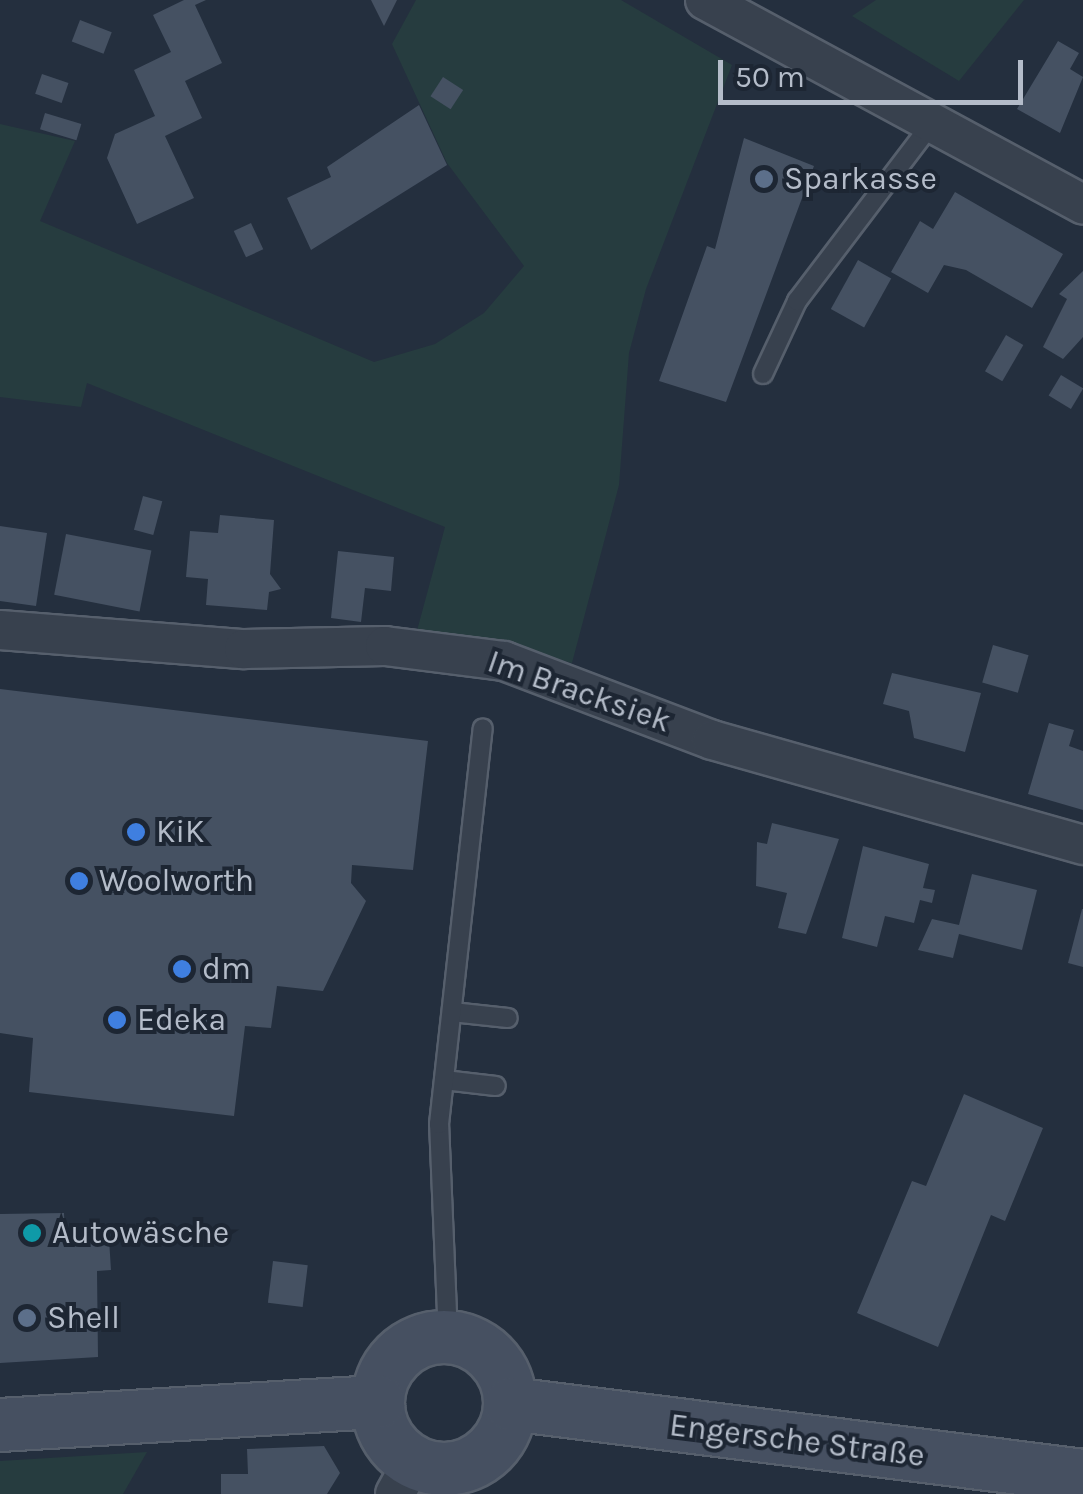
<!DOCTYPE html>
<html>
<head>
<meta charset="utf-8">
<style>
	body { margin:0 }
	#map { position:relative; width:1083px; height:1494px; overflow:hidden; background:#242f3e; font-family:Karla,sans-serif }
	div>[style] { position:absolute }
	[style*='--x'] { left:calc(var(--x)*1px); top:calc(var(--y)*1px); width:calc(var(--w)*1px); rotate:calc(var(--a)*1deg) }
	.green>* { inset:0; background:#263c3f }
	.building>* { inset:0; background:#455162; transform-origin:0 0 }
	.roads { filter:drop-shadow(2px 0 #565f6c) drop-shadow(-2px 0 #565f6c) drop-shadow(0 2px #565f6c) drop-shadow(0 -2px #565f6c) }
	.lane>* { height:18px; margin:-9px; padding:0 9px; transform-origin:9px; border-radius:9px; background:#38414e }
	.street>* { height:38px; margin:-19px; padding:0 19px; transform-origin:19px; border-radius:19px; background:#38414e }
	.secondary>* { height:52px; margin:-26px; padding:0 26px; transform-origin:26px; border-radius:26px; background:#465061 }
	.secondary>.ring { margin:-26px; padding:0; box-sizing:content-box; background:none; border:52px solid #465061; border-radius:50% }
	.dots>* { width:28px; height:28px; translate:-50% -50%; box-sizing:border-box; border:5px solid #1d2633; border-radius:50% }
	span { translate:-50% -50%; white-space:nowrap; text-align:center; line-height:1.15; -webkit-text-stroke:8px #1d2633; paint-order:stroke }
	.poi-label { font-size:32px; color:#b4bcc9 }
	.left { translate:0 -50%; text-align:left }
	.street-label { font-size:32px; color:#b4bcc9 }
	.scale { position:absolute; left:718px; top:60px; width:305px; height:45px; box-sizing:border-box; border:5px solid #b4bcc9; border-top:0; padding-left:12px; font-size:30px; line-height:35px; white-space:nowrap; color:#b4bcc9; -webkit-text-stroke:8px #1d2633; paint-order:stroke }
</style>
</head>
<body>
<div id="map">
	<div class="green">
		<div style="clip-path:polygon(416px 0,621px 0,732px 65px,646px 289px,629px 353px,619px 485px,572px 663px,502px 643px,415px 638px,445px 527px,87px 383px,81px 407px,0 397px,0 124px,75px 141px,40px 221px,374px 362px,435px 344px,484px 313px,524px 266px,447px 163px,392px 44px)"></div>
		<div style="clip-path:polygon(876px 0,1024px 0,959px 81px,852px 16px)"></div>
		<div style="clip-path:polygon(147px 1452px,123px 1494px,0 1494px,0 1461px)"></div>
	</div>
	<div class="building">
		<div style="clip-path:polygon(184px 0,206px 0,195px 5px,222px 63px,185px 81px,202px 118px,165px 136px,194px 198px,137px 224px,107px 158px,115px 134px,155px 116px,134px 70px,171px 52px,153px 15px)"></div>
		<div style="clip-path:polygon(371px 0,397px 0,384px 26px)"></div>
		<div style="left:80px;top:20px;width:34px;height:23px;rotate:21deg"></div>
		<div style="clip-path:polygon(1058px 41px,1079px 53px,1070px 69px,1083px 77px,1060px 133px,1017px 109px)"></div>
		<div style="left:42px;top:74px;width:28px;height:21px;rotate:19deg"></div>
		<div style="left:443px;top:77px;width:24px;height:23px;rotate:33deg"></div>
		<div style="clip-path:polygon(419px 105px,447px 165px,311px 250px,287px 198px,331px 177px,327px 167px)"></div>
		<div style="left:45px;top:113px;width:38px;height:17px;rotate:17deg"></div>
		<div style="clip-path:polygon(744px 138px,814px 166px,726px 402px,659px 381px,707px 246px,715px 249px)"></div>
		<div style="clip-path:polygon(955px 192px,1063px 254px,1032px 308px,966px 270px,944px 265px,928px 293px,891px 272px,920px 221px,933px 229px)"></div>
		<div style="left:251px;top:223px;width:29px;height:19px;rotate:65deg"></div>
		<div style="left:858px;top:260px;width:38px;height:56px;rotate:29deg"></div>
		<div style="clip-path:polygon(1083px 271px,1083px 337px,1063px 359px,1043px 347px,1067px 299px,1059px 294px)"></div>
		<div style="left:1006px;top:335px;width:20px;height:42px;rotate:30deg"></div>
		<div style="left:1061px;top:375px;width:26px;height:24px;rotate:31deg"></div>
		<div style="left:143px;top:496px;width:20px;height:35px;rotate:15deg"></div>
		<div style="clip-path:polygon(220px 515px,274px 520px,270px 574px,281px 589px,269px 592px,267px 610px,206px 605px,208px 579px,186px 577px,190px 531px,218px 533px)"></div>
		<div style="clip-path:polygon(0 526px,47px 533px,36px 606px,0 601px)"></div>
		<div style="left:66px;top:534px;width:87px;height:62px;rotate:11deg"></div>
		<div style="clip-path:polygon(338px 551px,394px 557px,391px 591px,365px 588px,361px 622px,331px 618px)"></div>
		<div style="left:993px;top:645px;width:37px;height:39px;rotate:16deg"></div>
		<div style="clip-path:polygon(892px 673px,981px 693px,965px 752px,914px 738px,909px 711px,883px 704px)"></div>
		<div style="clip-path:polygon(0 689px,428px 741px,413px 870px,352px 865px,351px 883px,366px 901px,323px 991px,277px 986px,271px 1028px,245px 1026px,234px 1116px,29px 1092px,33px 1038px,0 1033px)"></div>
		<div style="clip-path:polygon(1049px 723px,1074px 730px,1069px 746px,1083px 751px,1083px 810px,1028px 794px)"></div>
		<div style="clip-path:polygon(772px 823px,839px 839px,806px 934px,778px 928px,787px 893px,756px 886px,757px 842px,767px 844px)"></div>
		<div style="clip-path:polygon(863px 846px,929px 864px,923px 888px,935px 890px,932px 903px,920px 900px,914px 923px,885px 916px,877px 947px,842px 938px)"></div>
		<div style="clip-path:polygon(972px 874px,1037px 890px,1022px 950px,959px 934px,953px 958px,918px 950px,932px 919px,959px 925px)"></div>
		<div style="clip-path:polygon(1082px 909px,1083px 909px,1083px 967px,1068px 963px)"></div>
		<div style="clip-path:polygon(964px 1094px,1043px 1128px,1005px 1221px,991px 1215px,938px 1347px,857px 1313px,912px 1181px,926px 1186px)"></div>
		<div style="clip-path:polygon(64px 1213px,65px 1240px,109px 1239px,111px 1270px,97px 1271px,98px 1357px,0 1363px,0 1214px)"></div>
		<div style="left:273px;top:1261px;width:35px;height:42px;rotate:7deg"></div>
		<div style="clip-path:polygon(324px 1446px,340px 1473px,327px 1494px,221px 1494px,221px 1474px,248px 1474px,247px 1449px)"></div>
	</div>
	<div class="roads">
		<div class="lane">
			<div style="--x:763;--y:374;--w:81;--a:-65"></div>
			<div style="--x:797;--y:301;--w:223;--a:-52.8"></div>
			<div style="--x:452;--y:1012;--w:56;--a:6.1"></div>
			<div style="--x:444;--y:1080;--w:52;--a:6.6"></div>
			<div style="--x:448;--y:1337;--w:213;--a:-92.4"></div>
			<div style="--x:439;--y:1124;--w:398;--a:-83.7"></div>
		</div>
		<div class="street">
			<div style="--x:705;--y:0;--w:430;--a:28.4"></div>
			<div style="--x:0;--y:630;--w:245;--a:4.5"></div>
			<div style="--x:244;--y:649;--w:141;--a:-1.2"></div>
			<div style="--x:385;--y:646;--w:120;--a:7.2"></div>
			<div style="--x:504;--y:661;--w:222;--a:20.8"></div>
			<div style="--x:712;--y:740;--w:386;--a:15.8"></div>
			<div style="--x:395;--y:1494;--w:38;--a:-61"></div>
		</div>
		<div class="secondary">
			<div class="ring" style="left:378px;top:1337px;width:80px;height:80px"></div>
			<div style="--x:511;--y:1404;--w:577;--a:7.17"></div>
			<div style="--x:0;--y:1425;--w:379;--a:-3.5"></div>
		</div>
	</div>
	<div class="dots">
		<div style="left:764px;top:179px;background:#5c6f8a"></div>
		<div style="left:136px;top:832px;background:#3f7fe0"></div>
		<div style="left:79px;top:881px;background:#3f7fe0"></div>
		<div style="left:182px;top:969px;background:#3f7fe0"></div>
		<div style="left:117px;top:1020px;background:#3f7fe0"></div>
		<div style="left:32px;top:1233px;background:#0f9aa8"></div>
		<div style="left:27px;top:1318px;background:#5c6f8a"></div>
	</div>
	<div class="poi-label">
		<span class="left" style="left:784px;top:179px">Sparkasse</span>
		<span class="left" style="left:156px;top:832px">KiK</span>
		<span class="left" style="left:99px;top:881px">Woolworth</span>
		<span class="left" style="left:202px;top:969px">dm</span>
		<span class="left" style="left:137px;top:1020px">Edeka</span>
		<span class="left" style="left:52px;top:1233px">Autowäsche</span>
		<span class="left" style="left:47px;top:1318px">Shell</span>
	</div>
	<div class="street-label">
		<span style="left:579px;top:692px;rotate:19deg">Im Bracksiek</span>
		<span style="left:797px;top:1441px;rotate:7deg">Engersche Straße</span>
	</div>
	<div class="scale">50 m</div>
</div>
</body>
</html>
